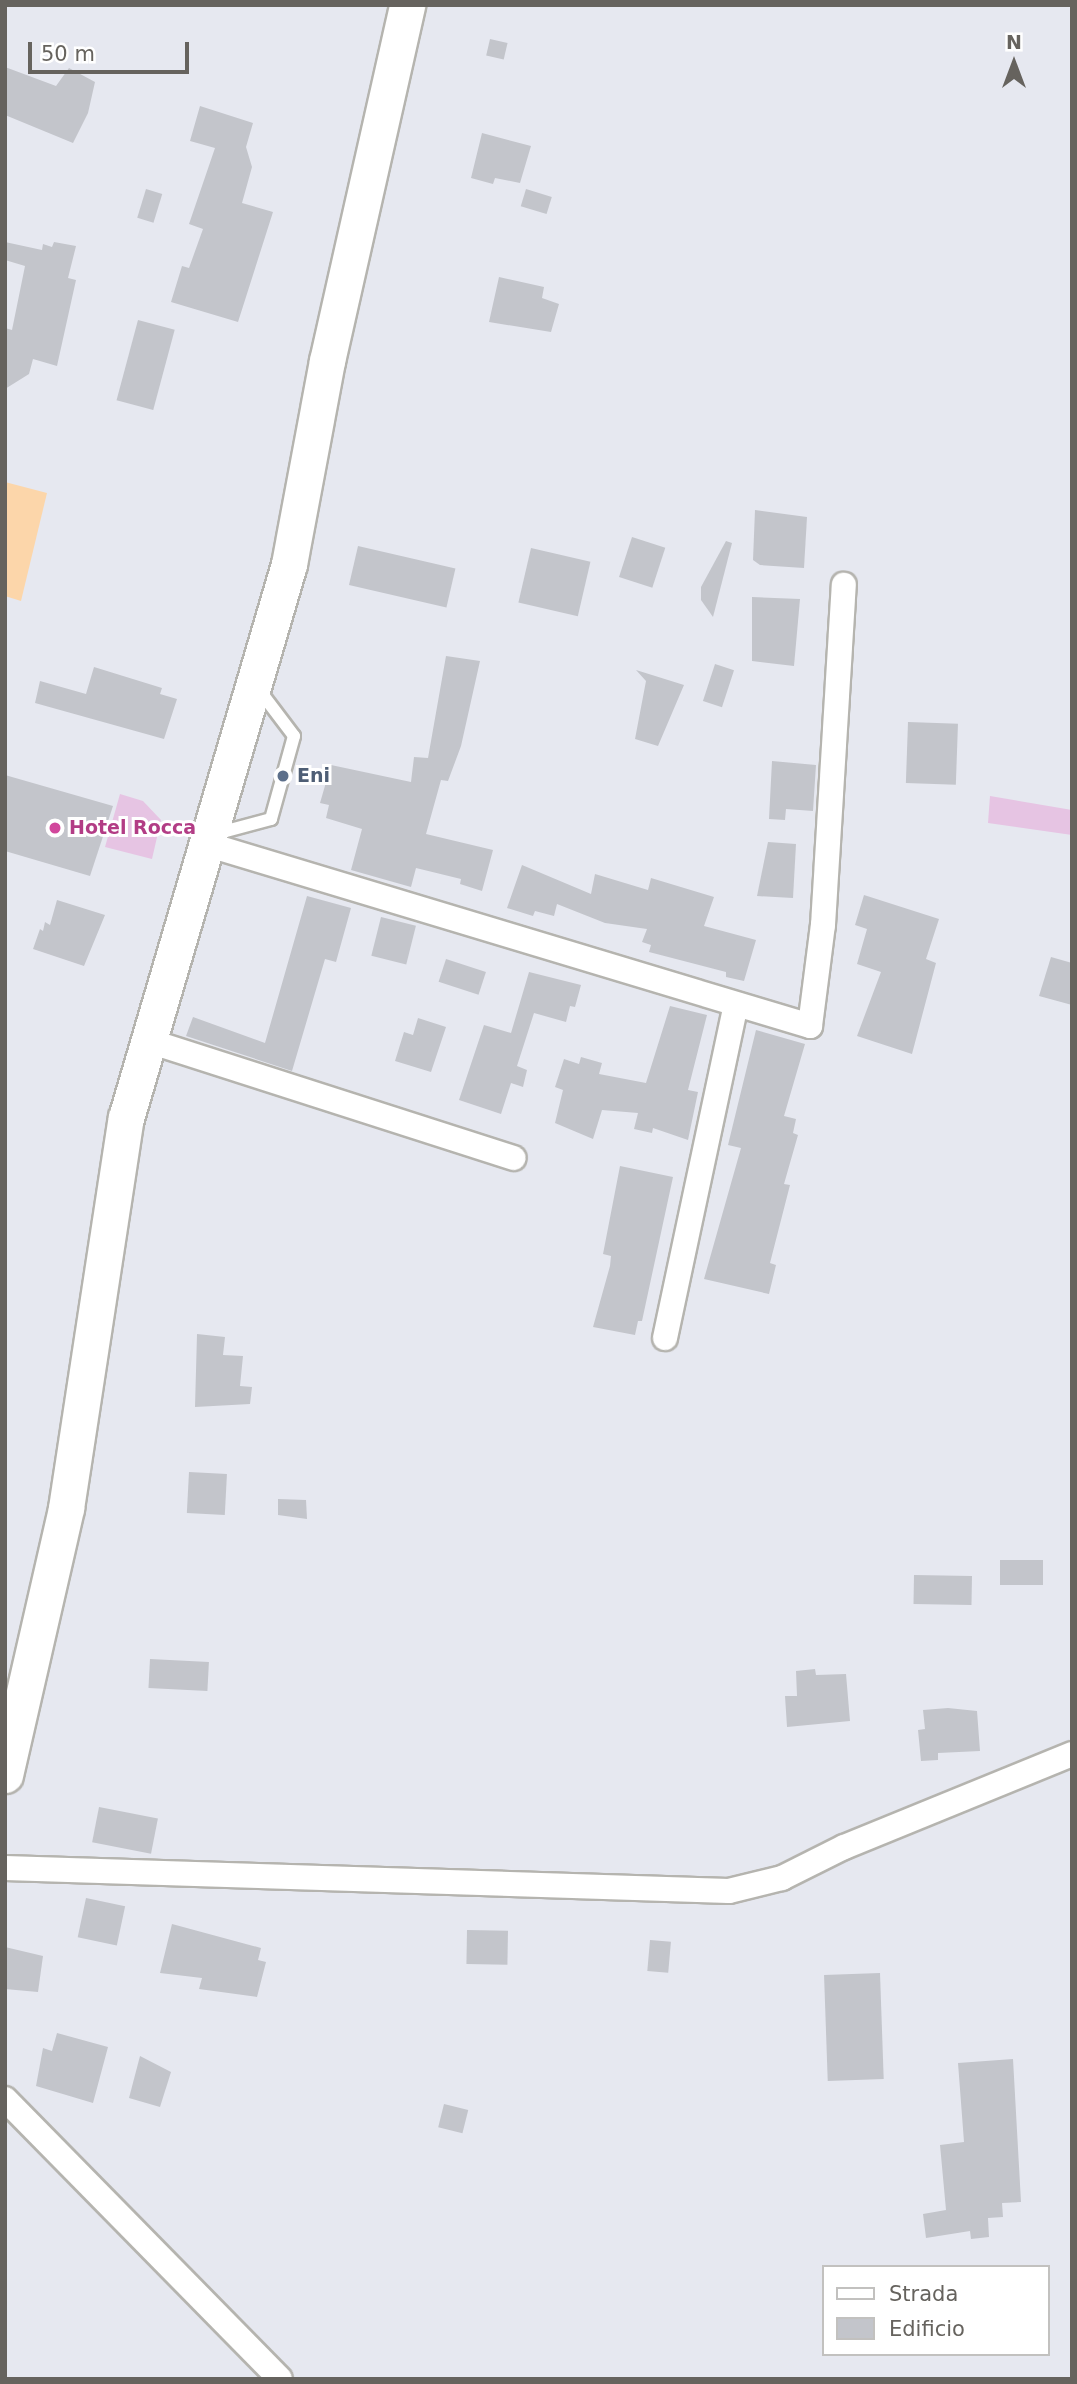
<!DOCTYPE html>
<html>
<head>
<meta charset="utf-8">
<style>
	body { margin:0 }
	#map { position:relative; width:1077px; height:2384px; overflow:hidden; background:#e6e8f0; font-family:"DejaVu Sans",sans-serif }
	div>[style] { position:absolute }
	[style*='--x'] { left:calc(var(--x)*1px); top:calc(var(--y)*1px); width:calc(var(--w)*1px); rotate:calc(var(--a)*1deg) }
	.green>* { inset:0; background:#e6c4e3 }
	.water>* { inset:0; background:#fcd6aa }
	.building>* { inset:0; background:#c3c5cb; transform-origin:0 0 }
	.roads { filter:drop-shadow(2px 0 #b5b4af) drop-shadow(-2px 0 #b5b4af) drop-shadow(0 2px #b5b4af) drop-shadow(0 -2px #b5b4af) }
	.lane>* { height:12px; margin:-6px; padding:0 6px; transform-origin:6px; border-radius:6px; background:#fff }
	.street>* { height:24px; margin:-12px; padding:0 12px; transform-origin:12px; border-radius:12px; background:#fff }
	.secondary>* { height:35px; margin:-17.5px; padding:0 17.5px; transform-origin:17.5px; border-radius:17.5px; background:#fff }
	.dots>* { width:19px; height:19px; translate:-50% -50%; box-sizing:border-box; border:4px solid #fff; border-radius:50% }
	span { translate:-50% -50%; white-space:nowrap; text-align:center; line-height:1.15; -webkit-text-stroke:6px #fff; paint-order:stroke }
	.service-label { font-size:19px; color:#4e5e75; font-weight:700 }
	.left { translate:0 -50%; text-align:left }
	.hotel-label { font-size:19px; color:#b23c85; font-weight:700 }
	.frame { position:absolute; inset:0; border:7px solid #66635e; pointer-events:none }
	.legend { position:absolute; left:822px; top:2265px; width:228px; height:91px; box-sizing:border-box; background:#fff; border:2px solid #c2c1bf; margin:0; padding:9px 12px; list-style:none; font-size:21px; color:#66635e }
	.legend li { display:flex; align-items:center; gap:14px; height:35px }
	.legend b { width:35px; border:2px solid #c2c1bf }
	.north { position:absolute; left:979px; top:28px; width:70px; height:70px; -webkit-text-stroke:5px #fff; paint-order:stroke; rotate:0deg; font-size:19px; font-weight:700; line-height:28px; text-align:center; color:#66635e }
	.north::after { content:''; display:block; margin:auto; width:24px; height:32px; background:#66635e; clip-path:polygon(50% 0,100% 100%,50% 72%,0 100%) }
	.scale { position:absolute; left:28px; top:42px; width:161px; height:32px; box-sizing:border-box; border:4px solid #66635e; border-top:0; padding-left:9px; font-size:21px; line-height:24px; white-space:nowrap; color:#66635e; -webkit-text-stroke:5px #fff; paint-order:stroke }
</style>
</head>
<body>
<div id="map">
	<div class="green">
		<div style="clip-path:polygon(120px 794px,143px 801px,161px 820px,152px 859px,105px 847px)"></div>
		<div style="clip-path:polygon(990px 796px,1072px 810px,1072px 835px,988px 823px)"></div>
	</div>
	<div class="water">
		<div style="clip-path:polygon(5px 482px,47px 493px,21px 601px,5px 596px)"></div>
	</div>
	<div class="building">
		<div style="left:490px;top:39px;width:18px;height:17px;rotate:13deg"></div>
		<div style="clip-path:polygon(5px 67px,56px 86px,69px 68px,95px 82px,88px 113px,73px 143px,5px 115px)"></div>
		<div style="clip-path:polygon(200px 106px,253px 123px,246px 147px,252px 167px,242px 203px,273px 212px,238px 322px,171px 302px,182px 266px,189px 268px,203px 229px,189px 224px,215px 148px,190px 141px)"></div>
		<div style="clip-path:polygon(482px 133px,531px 146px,520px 183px,495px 178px,493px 184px,471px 178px)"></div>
		<div style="left:146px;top:189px;width:17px;height:30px;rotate:17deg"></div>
		<div style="left:526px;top:189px;width:27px;height:18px;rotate:17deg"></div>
		<div style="clip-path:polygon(5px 242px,42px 250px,43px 244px,52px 247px,54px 242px,76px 246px,68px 278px,76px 280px,57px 366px,33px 359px,29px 374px,5px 389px,5px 328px,12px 330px,25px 266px,5px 260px)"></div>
		<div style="clip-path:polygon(499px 277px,544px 287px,542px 298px,559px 304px,551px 332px,489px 322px)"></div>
		<div style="left:138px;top:320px;width:38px;height:83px;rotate:15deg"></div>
		<div style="clip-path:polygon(755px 510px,807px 517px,804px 568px,760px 565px,753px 560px)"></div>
		<div style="left:632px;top:537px;width:35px;height:42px;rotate:18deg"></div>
		<div style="clip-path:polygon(726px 541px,732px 543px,713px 617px,701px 600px,701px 587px)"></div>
		<div style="left:358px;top:546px;width:100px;height:40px;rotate:13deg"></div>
		<div style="left:531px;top:548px;width:61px;height:56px;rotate:13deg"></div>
		<div style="clip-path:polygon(752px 597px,800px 599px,794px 666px,752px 661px)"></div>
		<div style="clip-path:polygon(446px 656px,480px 661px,461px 746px,448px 781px,441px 780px,426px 834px,493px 850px,482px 891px,460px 884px,461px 879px,416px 868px,411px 887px,351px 870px,362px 829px,326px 818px,329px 805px,320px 803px,331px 765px,411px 782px,414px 757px,428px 758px)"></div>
		<div style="left:715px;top:664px;width:20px;height:39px;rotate:18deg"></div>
		<div style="clip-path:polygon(94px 667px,162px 688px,160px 694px,177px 699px,164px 739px,35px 703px,40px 681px,86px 694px)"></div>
		<div style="clip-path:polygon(636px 670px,684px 685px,658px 746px,635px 739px,646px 681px)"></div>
		<div style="left:908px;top:722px;width:50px;height:61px;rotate:2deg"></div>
		<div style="clip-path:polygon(772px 761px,816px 765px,813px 811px,786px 809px,785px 820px,769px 819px)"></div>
		<div style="clip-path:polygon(5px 775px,113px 806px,90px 876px,5px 851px)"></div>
		<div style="clip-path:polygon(768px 842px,796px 844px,793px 898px,757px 896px)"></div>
		<div style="clip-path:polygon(522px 865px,591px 894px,595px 874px,648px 890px,651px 878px,714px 897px,704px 926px,756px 940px,744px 981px,726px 977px,726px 972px,649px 952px,651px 945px,642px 942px,647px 929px,605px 923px,557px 904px,554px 916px,535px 911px,533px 916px,507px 908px)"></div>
		<div style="clip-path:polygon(864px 895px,939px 919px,926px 959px,936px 963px,912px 1054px,857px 1036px,881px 972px,857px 964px,867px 929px,855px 925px)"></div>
		<div style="clip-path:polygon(307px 896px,351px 908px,336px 962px,325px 959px,292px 1071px,186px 1036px,193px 1017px,265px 1043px)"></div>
		<div style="clip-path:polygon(57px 900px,105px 915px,84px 966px,33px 949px,40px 929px,43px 931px,45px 922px,50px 925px)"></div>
		<div style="left:381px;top:917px;width:36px;height:40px;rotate:14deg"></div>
		<div style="clip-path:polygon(1051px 957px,1072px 963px,1072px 1005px,1039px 996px)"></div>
		<div style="left:446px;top:959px;width:42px;height:24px;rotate:18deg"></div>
		<div style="clip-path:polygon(529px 972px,581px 985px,575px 1007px,570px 1006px,566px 1022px,534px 1013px,517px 1066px,527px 1070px,523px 1087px,511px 1083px,501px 1114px,459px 1100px,484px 1025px,511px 1033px)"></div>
		<div style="clip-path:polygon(670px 1006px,707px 1015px,688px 1090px,698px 1092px,688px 1140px,653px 1128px,652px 1133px,634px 1129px,638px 1113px,602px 1110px,593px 1139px,555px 1123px,563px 1090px,555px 1087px,564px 1059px,579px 1064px,581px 1057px,602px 1063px,599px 1074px,646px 1083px)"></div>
		<div style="clip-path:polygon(418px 1018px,446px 1027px,431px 1072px,395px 1061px,404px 1032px,413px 1035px)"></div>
		<div style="clip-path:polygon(756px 1030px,805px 1044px,784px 1116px,796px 1119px,793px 1133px,798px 1135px,784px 1184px,790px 1185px,770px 1263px,776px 1265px,769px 1294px,704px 1279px,741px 1148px,728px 1145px)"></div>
		<div style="clip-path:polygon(620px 1166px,673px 1177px,642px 1321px,638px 1321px,635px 1335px,593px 1327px,610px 1266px,611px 1256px,603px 1254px)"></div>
		<div style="clip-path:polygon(197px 1334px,225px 1337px,223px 1355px,243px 1356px,240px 1386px,252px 1387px,250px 1404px,195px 1407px)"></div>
		<div style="left:189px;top:1472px;width:38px;height:41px;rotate:3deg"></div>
		<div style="clip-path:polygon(278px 1499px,306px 1500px,307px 1519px,278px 1515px)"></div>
		<div style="left:1000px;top:1560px;width:43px;height:25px"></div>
		<div style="left:914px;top:1575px;width:58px;height:29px;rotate:1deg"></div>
		<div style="left:150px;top:1659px;width:59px;height:29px;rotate:3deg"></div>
		<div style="clip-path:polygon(815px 1669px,816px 1675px,846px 1674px,850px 1721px,787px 1727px,785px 1696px,797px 1696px,796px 1671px)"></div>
		<div style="clip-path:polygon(948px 1708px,977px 1711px,980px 1751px,938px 1753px,938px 1760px,921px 1761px,918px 1730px,925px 1729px,923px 1710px)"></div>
		<div style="left:99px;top:1807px;width:60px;height:36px;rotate:11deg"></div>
		<div style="left:86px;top:1898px;width:40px;height:40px;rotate:12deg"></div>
		<div style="clip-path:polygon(172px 1924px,261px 1948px,258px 1960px,266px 1962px,257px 1997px,199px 1989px,202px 1978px,160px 1973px)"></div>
		<div style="left:467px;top:1930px;width:41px;height:34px;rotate:1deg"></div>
		<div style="left:650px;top:1940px;width:21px;height:31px;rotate:5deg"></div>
		<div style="clip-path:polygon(5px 1947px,43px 1956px,38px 1992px,5px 1989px)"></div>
		<div style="left:880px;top:1973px;width:106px;height:56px;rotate:88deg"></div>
		<div style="clip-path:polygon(57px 2033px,108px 2047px,93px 2103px,36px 2086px,43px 2048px,52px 2051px)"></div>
		<div style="clip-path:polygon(140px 2056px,171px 2072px,160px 2107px,129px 2098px)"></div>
		<div style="clip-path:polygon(1013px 2059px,1021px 2202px,1002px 2203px,1003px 2217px,988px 2218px,989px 2237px,971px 2239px,970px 2231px,926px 2238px,923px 2214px,946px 2210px,940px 2145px,964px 2142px,958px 2063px)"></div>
		<div style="left:444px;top:2104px;width:25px;height:24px;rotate:14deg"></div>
	</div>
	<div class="roads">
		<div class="lane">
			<div style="--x:215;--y:834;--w:58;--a:-15"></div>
			<div style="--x:271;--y:819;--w:86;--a:-74.5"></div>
			<div style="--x:294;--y:736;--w:61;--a:-127.1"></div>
		</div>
		<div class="street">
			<div style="--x:206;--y:844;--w:631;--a:16.77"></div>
			<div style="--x:810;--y:1026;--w:102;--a:-82.7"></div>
			<div style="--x:823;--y:925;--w:341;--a:-86.5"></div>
			<div style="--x:146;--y:1040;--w:386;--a:17.8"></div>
			<div style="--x:665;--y:1338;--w:341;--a:-78"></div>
			<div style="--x:5;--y:1868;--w:724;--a:1.82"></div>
			<div style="--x:729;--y:1891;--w:55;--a:-13.8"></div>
			<div style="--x:782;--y:1878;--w:69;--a:-26.6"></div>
			<div style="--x:844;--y:1847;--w:246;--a:-22.2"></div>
			<div style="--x:5;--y:2099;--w:392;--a:45.5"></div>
		</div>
		<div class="secondary">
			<div style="--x:5;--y:1775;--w:274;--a:-77.1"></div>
			<div style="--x:66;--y:1508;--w:395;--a:-81.3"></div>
			<div style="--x:126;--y:1118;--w:577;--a:-73.6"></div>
			<div style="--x:289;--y:564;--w:207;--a:-79.4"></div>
			<div style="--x:327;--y:361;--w:365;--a:-77.3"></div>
		</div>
	</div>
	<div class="dots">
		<div style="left:283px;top:776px;background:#5c6f8a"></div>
		<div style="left:55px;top:828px;background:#d1479c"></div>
	</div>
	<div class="service-label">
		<span class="left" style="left:297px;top:776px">Eni</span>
	</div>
	<div class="hotel-label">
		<span class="left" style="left:69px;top:828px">Hotel Rocca</span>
	</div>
	<div class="frame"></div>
	<ul class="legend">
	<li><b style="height:9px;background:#fff"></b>Strada</li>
	<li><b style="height:19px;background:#c3c5cb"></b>Edificio</li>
	</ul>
	<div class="north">N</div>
	<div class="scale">50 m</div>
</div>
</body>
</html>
